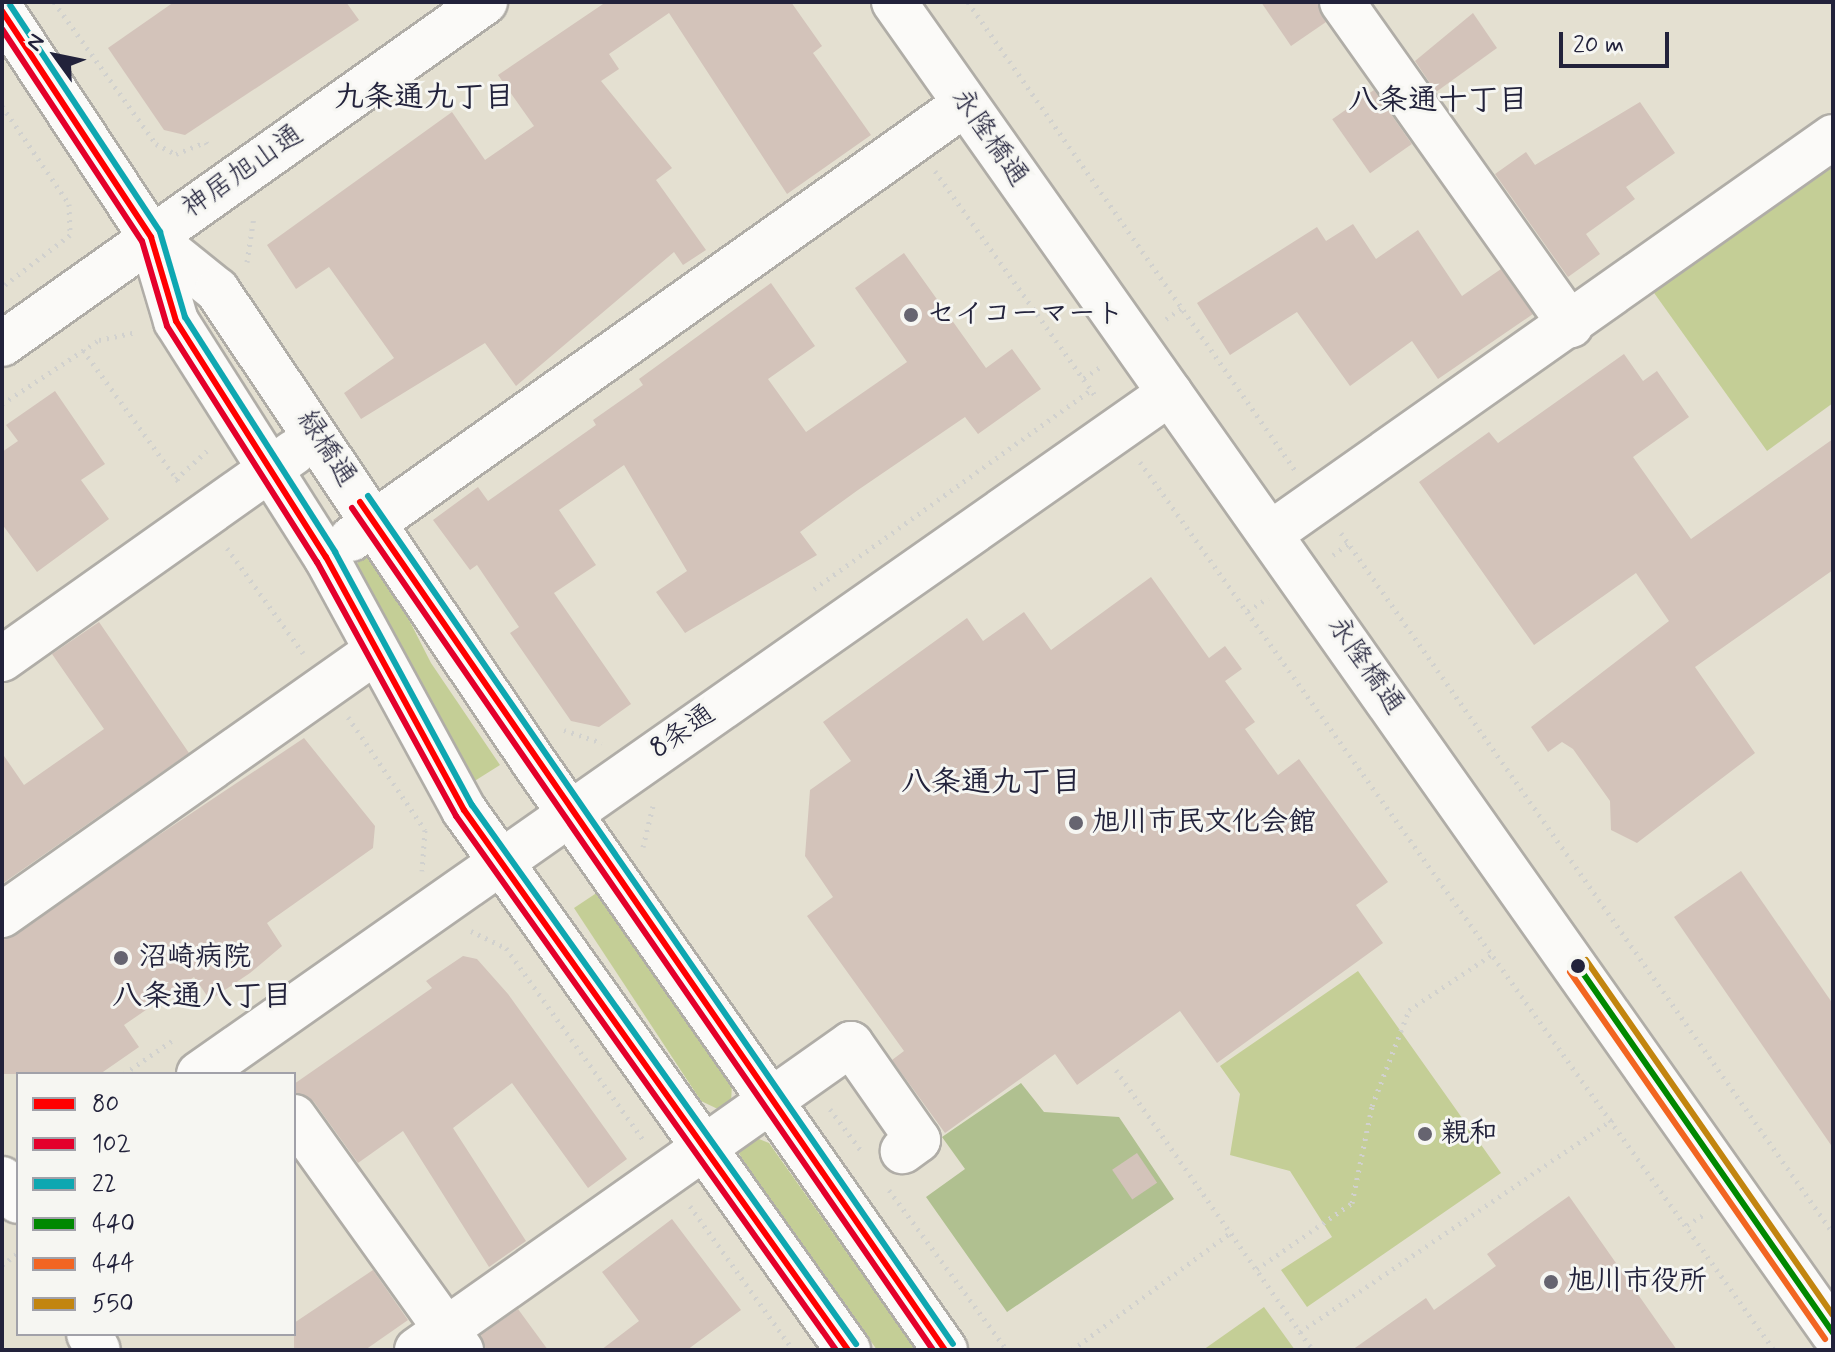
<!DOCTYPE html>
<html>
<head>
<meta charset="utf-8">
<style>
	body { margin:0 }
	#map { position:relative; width:1835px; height:1352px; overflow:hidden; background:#e4e0d1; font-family:Mynerve,"Klee One",sans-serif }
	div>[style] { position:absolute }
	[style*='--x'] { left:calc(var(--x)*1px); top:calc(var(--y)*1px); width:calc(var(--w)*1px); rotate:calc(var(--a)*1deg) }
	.green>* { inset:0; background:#c4ce96 }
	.forest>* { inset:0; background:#b0c090 }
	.building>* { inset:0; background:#d3c3ba; transform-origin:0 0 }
	.path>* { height:5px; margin-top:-2.5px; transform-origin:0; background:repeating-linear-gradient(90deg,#d1d1ce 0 2px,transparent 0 8px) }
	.roads { filter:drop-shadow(2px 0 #b0ada7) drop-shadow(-2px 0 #b0ada7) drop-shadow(0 2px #b0ada7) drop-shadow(0 -2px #b0ada7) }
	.minor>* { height:44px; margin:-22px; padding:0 22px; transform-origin:22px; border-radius:22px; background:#fbfaf8 }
	.bus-1>* { height:6px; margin:-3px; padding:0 3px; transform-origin:3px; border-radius:3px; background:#f00 }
	.bus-2>* { height:6px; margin:-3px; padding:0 3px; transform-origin:3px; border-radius:3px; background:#e4002b }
	.bus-3>* { height:6px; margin:-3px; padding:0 3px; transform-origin:3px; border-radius:3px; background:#0ea7b1 }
	.bus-4>* { height:6px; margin:-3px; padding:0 3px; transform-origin:3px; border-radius:3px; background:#080 }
	.bus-5>* { height:6px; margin:-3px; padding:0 3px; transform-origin:3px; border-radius:3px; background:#f26522 }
	.bus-6>* { height:6px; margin:-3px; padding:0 3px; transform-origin:3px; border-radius:3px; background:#c2850f }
	.dots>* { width:22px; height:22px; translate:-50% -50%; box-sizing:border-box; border:4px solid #f6f6f2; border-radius:50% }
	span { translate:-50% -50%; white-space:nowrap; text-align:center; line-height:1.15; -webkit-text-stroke:6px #f6f6f2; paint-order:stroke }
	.street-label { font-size:28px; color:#22223b }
	.poi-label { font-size:28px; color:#22223b; font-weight:700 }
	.left { translate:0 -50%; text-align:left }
	.neighbourhood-label { font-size:30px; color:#22223b; font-weight:700 }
	.frame { position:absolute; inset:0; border:4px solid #22223b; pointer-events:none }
	.legend { position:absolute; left:16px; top:1072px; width:280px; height:264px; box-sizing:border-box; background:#f6f6f2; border:2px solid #a1a1a9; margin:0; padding:10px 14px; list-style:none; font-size:24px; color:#22223b }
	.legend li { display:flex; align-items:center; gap:16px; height:40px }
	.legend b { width:40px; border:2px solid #a1a1a9 }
	.north { position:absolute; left:16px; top:16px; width:80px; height:80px; -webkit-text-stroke:6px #f6f6f2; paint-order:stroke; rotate:303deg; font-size:22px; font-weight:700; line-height:32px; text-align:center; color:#22223b }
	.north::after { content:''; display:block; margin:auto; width:28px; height:36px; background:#22223b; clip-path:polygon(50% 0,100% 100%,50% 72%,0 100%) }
	.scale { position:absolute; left:1559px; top:32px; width:110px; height:36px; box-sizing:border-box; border:4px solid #22223b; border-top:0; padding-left:10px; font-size:24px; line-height:28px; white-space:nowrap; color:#22223b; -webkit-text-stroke:6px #f6f6f2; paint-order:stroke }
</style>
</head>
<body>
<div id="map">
	<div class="green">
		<div style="clip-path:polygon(1833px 162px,1833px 403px,1767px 451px,1652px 290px)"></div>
		<div style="clip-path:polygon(360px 552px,376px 555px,431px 663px,500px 765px,473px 782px,357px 566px)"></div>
		<div style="clip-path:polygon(598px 892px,732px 1082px,731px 1105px,722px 1111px,701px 1101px,574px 908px)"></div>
		<div style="clip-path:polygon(1358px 971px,1501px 1173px,1307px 1307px,1281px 1270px,1332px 1237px,1290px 1171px,1230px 1155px,1240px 1094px,1220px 1066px)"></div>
		<div style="clip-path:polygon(749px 1135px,769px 1143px,916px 1350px,877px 1350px,743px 1161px,738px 1151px)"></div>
		<div style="clip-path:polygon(1264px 1307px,1295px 1350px,1203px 1350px)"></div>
	</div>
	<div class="forest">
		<div style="clip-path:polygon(1021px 1083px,1044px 1112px,1119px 1117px,1174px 1199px,1007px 1312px,926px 1197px,965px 1169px,942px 1137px)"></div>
	</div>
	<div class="building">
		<div style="clip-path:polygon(174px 2px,346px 2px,359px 20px,185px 135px,164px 130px,108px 48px)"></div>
		<div style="clip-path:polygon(606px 2px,791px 2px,822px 46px,813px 53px,871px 135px,787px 194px,669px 13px,609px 54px,619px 69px,601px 81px,672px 168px,656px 180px,706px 250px,683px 265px,674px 252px,516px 386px,485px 343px,361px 419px,344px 393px,394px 358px,329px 267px,296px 289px,267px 245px,452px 112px,485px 160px,534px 126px,498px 75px)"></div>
		<div style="clip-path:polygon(1261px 2px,1317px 2px,1326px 22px,1291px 46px)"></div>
		<div style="clip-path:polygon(1473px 13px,1497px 48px,1436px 92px,1415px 61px)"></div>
		<div style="left:1374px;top:90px;width:66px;height:51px;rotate:55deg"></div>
		<div style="clip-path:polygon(1640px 102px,1675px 153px,1626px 187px,1635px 199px,1586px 234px,1600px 254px,1568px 277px,1495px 174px,1526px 152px,1535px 165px)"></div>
		<div style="clip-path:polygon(1353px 224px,1376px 259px,1418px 230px,1462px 296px,1501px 269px,1533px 314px,1438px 379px,1412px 341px,1350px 386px,1297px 312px,1230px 355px,1197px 303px,1317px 227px,1326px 241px)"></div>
		<div style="clip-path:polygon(904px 253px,986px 368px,1012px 349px,1041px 389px,978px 434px,965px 417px,858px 490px,800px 532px,817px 555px,685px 633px,656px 592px,687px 571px,624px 465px,559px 510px,596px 565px,554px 593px,631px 704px,599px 727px,571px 721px,510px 633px,519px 627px,477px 565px,470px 570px,433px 520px,478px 487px,488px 501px,596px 425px,593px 420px,643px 385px,639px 379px,771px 283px,815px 346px,768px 379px,806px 432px,907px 362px,855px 288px)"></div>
		<div style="clip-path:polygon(1624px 354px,1643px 381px,1657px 371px,1689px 417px,1633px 457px,1691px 539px,1833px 439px,1833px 570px,1695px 667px,1755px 753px,1637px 843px,1611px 830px,1610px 801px,1573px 749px,1562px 742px,1548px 752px,1531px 727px,1669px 621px,1636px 573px,1534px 645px,1419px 482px,1489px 432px,1498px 443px)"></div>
		<div style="clip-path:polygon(55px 391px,105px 464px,81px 480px,109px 519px,37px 572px,2px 524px,2px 452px,18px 441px,6px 425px)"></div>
		<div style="clip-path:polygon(1151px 577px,1209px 658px,1225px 646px,1242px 669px,1225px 681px,1255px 722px,1245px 729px,1278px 775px,1299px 759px,1388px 882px,1356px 905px,1383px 943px,1217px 1063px,1180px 1011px,1077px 1085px,1055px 1054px,945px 1133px,892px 1060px,904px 1051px,807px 916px,833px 897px,805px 856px,810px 790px,851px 761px,823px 722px,967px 618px,983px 641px,1024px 612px,1051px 650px)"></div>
		<div style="clip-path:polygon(99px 622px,189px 753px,2px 884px,2px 753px,24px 785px,104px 729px,52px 654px)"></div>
		<div style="clip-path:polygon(304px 738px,375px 826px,373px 848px,267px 923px,282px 946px,250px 973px,210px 1000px,194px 977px,124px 1025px,139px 1047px,100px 1074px,2px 1074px,2px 940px)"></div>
		<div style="clip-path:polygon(1741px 871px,1833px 1004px,1833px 1148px,1674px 917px)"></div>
		<div style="clip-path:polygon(463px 956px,477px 959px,508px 994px,627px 1159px,588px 1188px,512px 1083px,453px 1128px,526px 1241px,489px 1267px,403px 1131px,358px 1163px,314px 1102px,294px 1092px,294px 1084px,432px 988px,426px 981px)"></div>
		<div style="left:1137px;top:1153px;width:36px;height:30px;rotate:56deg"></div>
		<div style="clip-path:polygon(1569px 1196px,1677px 1350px,1352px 1350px,1426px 1298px,1434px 1310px,1496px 1266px,1487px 1254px)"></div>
		<div style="clip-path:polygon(672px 1219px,741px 1310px,687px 1350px,601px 1350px,639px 1321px,602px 1272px)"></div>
		<div style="clip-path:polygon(373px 1270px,408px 1320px,365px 1350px,294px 1350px,294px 1323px)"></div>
		<div style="clip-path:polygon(518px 1309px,548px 1350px,486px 1350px,481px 1335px)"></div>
	</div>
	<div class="path">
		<div style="--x:54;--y:2;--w:175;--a:54.3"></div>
		<div style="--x:156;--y:144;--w:22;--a:27"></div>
		<div style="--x:176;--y:154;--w:32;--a:-22"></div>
		<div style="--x:206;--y:142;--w:7;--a:63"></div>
		<div style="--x:968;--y:2;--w:571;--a:55.06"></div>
		<div style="--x:2;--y:106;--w:119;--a:55.6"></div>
		<div style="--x:69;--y:204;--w:31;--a:88"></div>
		<div style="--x:70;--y:235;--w:86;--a:142.6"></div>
		<div style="--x:935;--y:171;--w:277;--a:54.5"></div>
		<div style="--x:247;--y:262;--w:47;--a:-81.3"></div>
		<div style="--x:1166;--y:319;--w:21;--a:-35"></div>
		<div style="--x:83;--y:350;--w:167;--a:54"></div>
		<div style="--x:1084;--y:378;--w:23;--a:-34"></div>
		<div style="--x:2;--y:404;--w:116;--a:-33.4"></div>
		<div style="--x:99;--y:340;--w:39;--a:-12"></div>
		<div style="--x:1140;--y:462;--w:1091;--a:54.47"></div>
		<div style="--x:176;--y:479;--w:45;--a:-42.3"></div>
		<div style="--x:1341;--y:533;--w:856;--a:54.9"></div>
		<div style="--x:227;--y:548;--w:130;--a:54.1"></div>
		<div style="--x:1333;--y:555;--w:19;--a:-36"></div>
		<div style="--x:814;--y:589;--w:341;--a:-35.7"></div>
		<div style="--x:1248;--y:611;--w:24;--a:-33"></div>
		<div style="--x:348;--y:717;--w:137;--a:55.7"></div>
		<div style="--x:425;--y:830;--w:41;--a:94.2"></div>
		<div style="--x:564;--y:730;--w:40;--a:18.9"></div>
		<div style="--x:643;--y:847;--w:42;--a:-76.3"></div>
		<div style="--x:471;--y:931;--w:39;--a:26"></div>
		<div style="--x:506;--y:948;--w:239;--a:54.4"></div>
		<div style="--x:1116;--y:1070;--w:342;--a:54.9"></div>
		<div style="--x:124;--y:1074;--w:60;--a:-34.8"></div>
		<div style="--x:830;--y:1109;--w:54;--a:53.3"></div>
		<div style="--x:889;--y:1190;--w:199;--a:53.6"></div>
		<div style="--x:690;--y:1206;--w:177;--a:54.4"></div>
		<div style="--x:1687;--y:1225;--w:19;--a:-32"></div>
		<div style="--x:2;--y:1265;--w:20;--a:-37"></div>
		<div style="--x:1257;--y:1269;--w:116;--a:-34.8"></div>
		<div style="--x:1352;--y:1203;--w:99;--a:-78.3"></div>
		<div style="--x:1372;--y:1106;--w:103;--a:-68.9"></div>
		<div style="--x:1409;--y:1010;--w:102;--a:-33.8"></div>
		<div style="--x:1300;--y:1332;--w:379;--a:-34.2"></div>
		<div style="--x:1072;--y:1350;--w:200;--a:-36.5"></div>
	</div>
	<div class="roads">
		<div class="minor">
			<div style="--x:894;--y:2;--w:1629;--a:54.8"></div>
			<div style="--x:1342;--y:2;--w:396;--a:54.7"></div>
			<div style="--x:2;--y:11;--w:271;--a:56.6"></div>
			<div style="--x:151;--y:237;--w:88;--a:73.4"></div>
			<div style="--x:176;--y:321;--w:280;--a:57.6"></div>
			<div style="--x:326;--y:557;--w:288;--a:61.4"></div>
			<div style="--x:464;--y:810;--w:663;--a:54.58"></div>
			<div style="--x:151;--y:237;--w:85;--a:38.8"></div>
			<div style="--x:217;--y:290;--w:567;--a:56.14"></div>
			<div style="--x:533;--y:761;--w:719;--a:55.03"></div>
			<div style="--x:2;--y:344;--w:592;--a:-35.3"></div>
			<div style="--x:1270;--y:534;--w:689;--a:-35.19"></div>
			<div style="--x:351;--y:539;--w:752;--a:-35.32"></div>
			<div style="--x:2;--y:659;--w:358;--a:-35.3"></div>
			<div style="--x:2;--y:915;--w:455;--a:-35.2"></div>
			<div style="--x:199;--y:1074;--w:1186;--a:-35.04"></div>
			<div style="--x:294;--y:1117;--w:287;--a:54.4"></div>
			<div style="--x:2;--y:1179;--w:27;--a:54"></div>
			<div style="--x:89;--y:1334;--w:18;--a:61"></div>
			<div style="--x:417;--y:1350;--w:531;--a:-35.19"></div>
			<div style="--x:851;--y:1044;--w:117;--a:55.1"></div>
			<div style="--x:918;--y:1140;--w:19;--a:144"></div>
		</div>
	</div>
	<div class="bus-1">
		<div style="--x:2;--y:11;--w:271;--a:56.6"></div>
		<div style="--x:151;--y:237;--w:88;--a:73.4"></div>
		<div style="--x:176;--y:321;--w:280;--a:57.6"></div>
		<div style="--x:326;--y:557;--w:288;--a:61.4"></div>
		<div style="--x:464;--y:810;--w:663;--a:54.58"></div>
		<div style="--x:360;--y:502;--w:1030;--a:55.4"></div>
	</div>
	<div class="bus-2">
		<div style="--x:2;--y:29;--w:254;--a:56.6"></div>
		<div style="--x:142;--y:241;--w:89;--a:73.6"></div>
		<div style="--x:167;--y:326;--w:280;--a:57.6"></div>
		<div style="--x:317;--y:562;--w:290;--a:61.3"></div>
		<div style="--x:456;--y:816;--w:655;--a:54.56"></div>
		<div style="--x:352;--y:508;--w:1023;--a:55.39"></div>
	</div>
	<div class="bus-3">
		<div style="--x:10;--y:5;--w:272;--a:56.5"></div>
		<div style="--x:160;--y:232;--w:89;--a:73.6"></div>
		<div style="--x:185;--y:317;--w:279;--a:57.4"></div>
		<div style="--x:335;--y:552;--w:288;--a:61.6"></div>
		<div style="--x:472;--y:805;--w:662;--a:54.53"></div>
		<div style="--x:368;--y:496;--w:1030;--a:55.4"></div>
	</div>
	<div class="bus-4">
		<div style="--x:1578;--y:966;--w:447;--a:55.2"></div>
	</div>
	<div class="bus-5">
		<div style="--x:1570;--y:972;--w:447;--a:55.2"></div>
	</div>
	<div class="bus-6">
		<div style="--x:1586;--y:960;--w:432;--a:55.2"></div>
	</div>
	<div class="dots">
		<div style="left:911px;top:315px;background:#666470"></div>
		<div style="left:1076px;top:823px;background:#666470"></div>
		<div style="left:121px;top:958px;background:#666470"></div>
		<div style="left:1578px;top:966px;background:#22223b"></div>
		<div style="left:1425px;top:1134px;background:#666470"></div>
		<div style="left:1551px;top:1282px;background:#666470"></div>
	</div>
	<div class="street-label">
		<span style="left:989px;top:138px;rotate:55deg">永隆橋通</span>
		<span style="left:243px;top:172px;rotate:-35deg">神居旭山通</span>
		<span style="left:326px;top:449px;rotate:57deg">緑橋通</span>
		<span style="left:1365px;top:666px;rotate:55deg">永隆橋通</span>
		<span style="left:683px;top:732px;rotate:-35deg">8条通</span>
	</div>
	<div class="poi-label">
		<span class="left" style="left:927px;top:315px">セイコーマート</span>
		<span class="left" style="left:1092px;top:823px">旭川市民文化会館</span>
		<span class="left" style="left:139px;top:958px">沼崎病院</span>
		<span class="left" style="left:1441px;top:1134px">親和</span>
		<span class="left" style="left:1567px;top:1282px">旭川市役所</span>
	</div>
	<div class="neighbourhood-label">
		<span style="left:424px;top:98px">九条通九丁目</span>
		<span style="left:1438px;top:101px">八条通十丁目</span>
		<span style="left:991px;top:783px">八条通九丁目</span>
		<span style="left:202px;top:997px">八条通八丁目</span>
	</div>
	<div class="frame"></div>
	<ul class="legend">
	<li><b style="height:10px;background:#f00"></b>80</li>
	<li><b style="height:10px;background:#e4002b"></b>102</li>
	<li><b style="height:10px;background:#0ea7b1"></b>22</li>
	<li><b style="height:10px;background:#080"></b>440</li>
	<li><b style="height:10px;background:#f26522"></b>444</li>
	<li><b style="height:10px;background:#c2850f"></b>550</li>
	</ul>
	<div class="north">N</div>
	<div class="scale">20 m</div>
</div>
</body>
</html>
